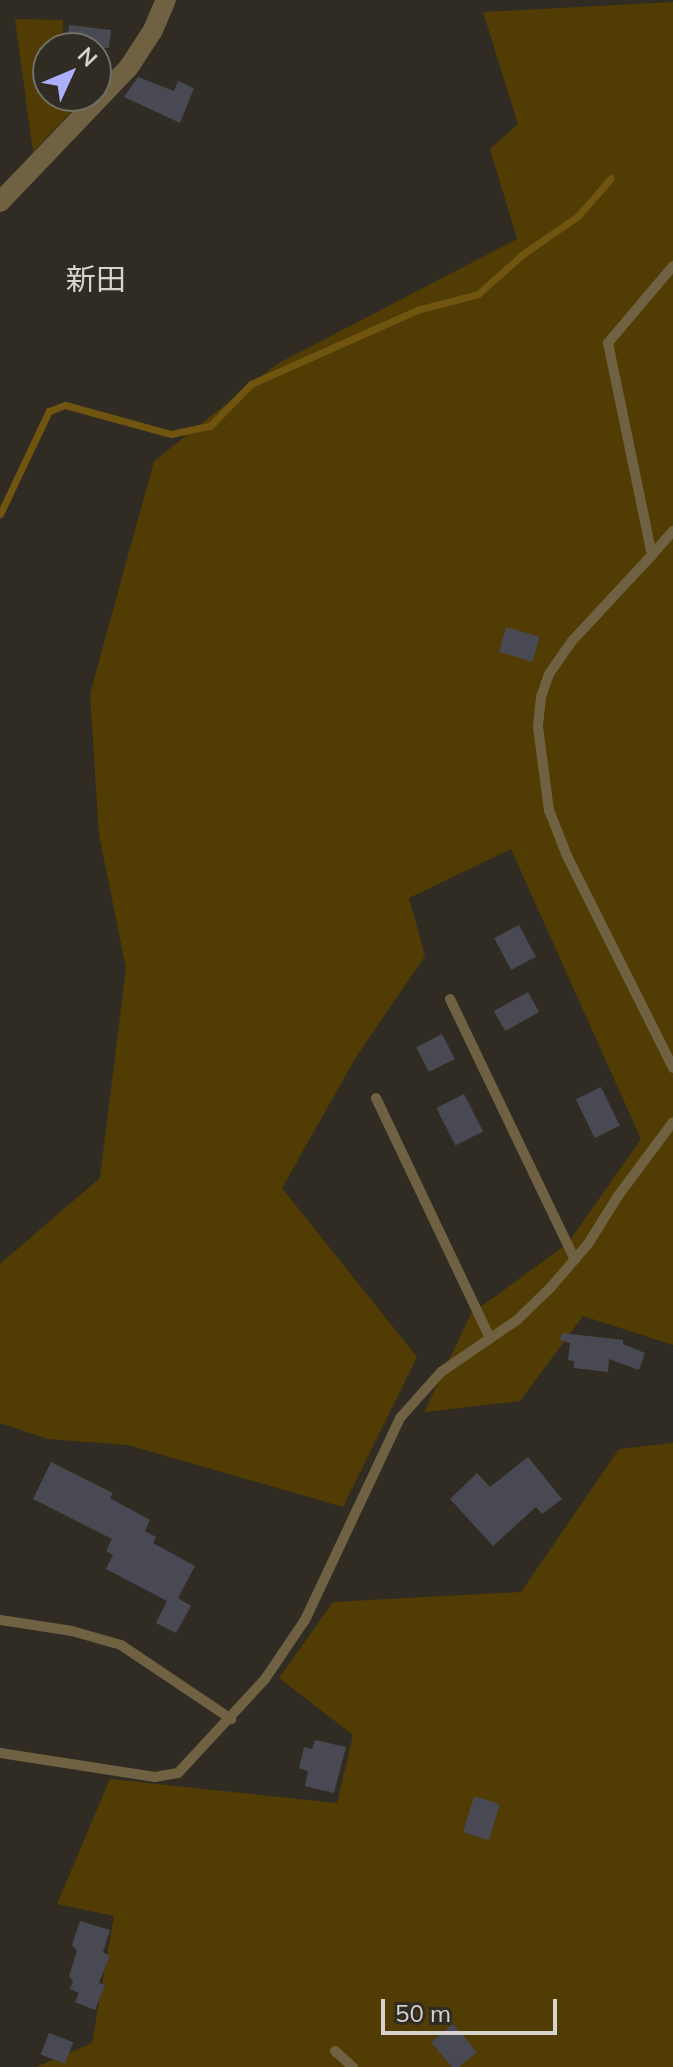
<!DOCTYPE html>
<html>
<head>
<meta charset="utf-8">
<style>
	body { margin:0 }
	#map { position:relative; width:673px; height:2067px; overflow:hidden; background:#302c23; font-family:Mulish,"Noto Sans JP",sans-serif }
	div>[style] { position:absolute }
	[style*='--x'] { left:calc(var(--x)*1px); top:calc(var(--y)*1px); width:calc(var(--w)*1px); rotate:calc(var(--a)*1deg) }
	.green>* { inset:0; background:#513c04 }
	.stream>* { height:7px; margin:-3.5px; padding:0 3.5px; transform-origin:3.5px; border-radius:3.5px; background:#705511 }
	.building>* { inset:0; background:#484952; transform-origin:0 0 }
	.lane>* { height:10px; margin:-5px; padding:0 5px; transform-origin:5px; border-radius:5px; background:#706142 }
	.street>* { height:20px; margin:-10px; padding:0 10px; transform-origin:10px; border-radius:10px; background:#706142 }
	span { translate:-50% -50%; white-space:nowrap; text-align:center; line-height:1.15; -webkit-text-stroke:6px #302c23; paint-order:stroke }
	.neighbourhood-label { font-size:30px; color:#d6d3ce }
	.north { position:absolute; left:32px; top:32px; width:80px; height:80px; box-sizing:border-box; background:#302c23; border:2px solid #726f67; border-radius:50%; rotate:46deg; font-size:22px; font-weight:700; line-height:32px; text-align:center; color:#d6d3ce }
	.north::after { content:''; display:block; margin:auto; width:28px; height:36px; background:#adaffb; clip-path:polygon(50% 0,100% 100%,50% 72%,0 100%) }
	.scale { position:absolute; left:381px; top:1999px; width:176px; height:36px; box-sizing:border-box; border:4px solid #d6d3ce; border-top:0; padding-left:10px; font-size:24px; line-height:28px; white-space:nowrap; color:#d6d3ce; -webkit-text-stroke:6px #302c23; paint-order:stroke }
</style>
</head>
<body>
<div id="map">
	<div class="green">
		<div style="clip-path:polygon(673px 2px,673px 1345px,583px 1316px,520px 1401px,424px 1412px,471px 1314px,568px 1243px,641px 1139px,511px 849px,409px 898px,425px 956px,356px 1057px,282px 1188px,417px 1357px,343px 1507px,128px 1445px,48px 1439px,0 1423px,0 1264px,100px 1178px,126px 968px,99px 835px,90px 694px,154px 461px,277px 364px,517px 239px,490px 149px,518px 124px,483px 12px)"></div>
		<div style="clip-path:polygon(15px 19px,63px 20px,62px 48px,48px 48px,48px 96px,86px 96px,33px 152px)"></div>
		<div style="clip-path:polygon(673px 1443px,673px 2067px,36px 2067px,92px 2043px,114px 1916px,57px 1904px,110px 1779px,337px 1803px,353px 1735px,279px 1678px,333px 1602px,521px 1592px,619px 1449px)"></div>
	</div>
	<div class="stream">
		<div style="--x:0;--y:514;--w:114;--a:-64.6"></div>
		<div style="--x:49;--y:411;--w:17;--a:-21"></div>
		<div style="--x:65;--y:405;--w:110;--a:15.3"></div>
		<div style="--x:171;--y:434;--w:40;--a:-12"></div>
		<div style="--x:210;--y:426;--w:59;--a:-45.7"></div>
		<div style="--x:251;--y:384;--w:182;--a:-24"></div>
		<div style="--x:417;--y:310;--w:63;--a:-14.7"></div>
		<div style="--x:478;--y:294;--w:60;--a:-41.6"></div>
		<div style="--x:523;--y:254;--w:67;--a:-34.6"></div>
		<div style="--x:578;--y:216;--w:50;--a:-49"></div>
	</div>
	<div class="building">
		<div style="clip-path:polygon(69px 25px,111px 30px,109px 48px,66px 48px)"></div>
		<div style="clip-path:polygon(138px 77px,174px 91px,178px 81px,194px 88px,180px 123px,124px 97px)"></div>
		<div style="left:506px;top:627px;width:35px;height:26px;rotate:16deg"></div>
		<div style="left:519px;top:925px;width:36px;height:28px;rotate:62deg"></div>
		<div style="left:528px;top:992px;width:23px;height:39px;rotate:61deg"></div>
		<div style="left:442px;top:1034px;width:28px;height:29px;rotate:63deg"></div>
		<div style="left:601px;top:1087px;width:43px;height:28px;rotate:64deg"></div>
		<div style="left:464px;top:1094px;width:42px;height:31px;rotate:63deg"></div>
		<div style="clip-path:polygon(562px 1333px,623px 1340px,623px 1344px,645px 1353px,639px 1370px,609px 1359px,608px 1372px,574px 1368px,574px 1361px,568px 1360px,570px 1343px,560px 1340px)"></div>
		<div style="clip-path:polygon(528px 1457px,562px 1499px,542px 1514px,536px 1507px,493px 1546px,450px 1499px,477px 1473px,490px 1487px)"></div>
		<div style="clip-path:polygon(51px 1462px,113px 1493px,110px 1498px,150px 1520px,145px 1531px,156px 1537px,153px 1543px,195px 1566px,178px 1598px,191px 1606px,176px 1633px,156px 1623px,167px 1601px,106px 1569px,113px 1555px,106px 1551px,112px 1539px,33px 1499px)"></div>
		<div style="clip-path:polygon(315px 1740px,346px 1747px,334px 1793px,305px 1786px,308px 1771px,299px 1768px,304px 1747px,312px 1749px)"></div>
		<div style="left:474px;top:1796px;width:27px;height:38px;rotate:17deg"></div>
		<div style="clip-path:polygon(80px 1921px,110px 1930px,103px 1952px,110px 1956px,99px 1983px,105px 1985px,95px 2010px,75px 2002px,79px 1993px,70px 1989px,73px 1981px,69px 1976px,77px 1951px,72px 1945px)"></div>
		<div style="clip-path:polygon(453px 2024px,477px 2052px,459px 2067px,452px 2067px,431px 2042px)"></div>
		<div style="left:49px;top:2033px;width:26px;height:23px;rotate:21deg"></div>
	</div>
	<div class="lane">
		<div style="--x:673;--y:266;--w:101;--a:130.2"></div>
		<div style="--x:608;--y:343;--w:217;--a:78.3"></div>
		<div style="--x:652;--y:555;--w:32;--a:-49"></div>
		<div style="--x:652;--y:555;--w:117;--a:132.9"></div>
		<div style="--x:572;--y:641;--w:40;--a:124.9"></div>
		<div style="--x:549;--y:674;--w:24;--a:109"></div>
		<div style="--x:541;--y:697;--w:30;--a:96"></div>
		<div style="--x:538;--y:727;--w:84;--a:82.5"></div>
		<div style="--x:549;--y:810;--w:49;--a:68.6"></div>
		<div style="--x:567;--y:856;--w:237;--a:63.4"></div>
		<div style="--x:450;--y:999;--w:289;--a:64.4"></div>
		<div style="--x:376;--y:1098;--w:266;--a:64.6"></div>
		<div style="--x:0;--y:1620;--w:73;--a:8.7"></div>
		<div style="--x:72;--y:1631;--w:51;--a:15.9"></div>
		<div style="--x:121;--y:1645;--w:133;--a:33.9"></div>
		<div style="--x:0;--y:1753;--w:157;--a:8.8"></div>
		<div style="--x:155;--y:1777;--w:23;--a:-10"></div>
		<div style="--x:178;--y:1773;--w:128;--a:-47.2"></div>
		<div style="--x:265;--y:1679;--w:71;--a:-55.9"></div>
		<div style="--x:305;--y:1620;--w:223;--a:-64.8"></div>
		<div style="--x:400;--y:1418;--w:62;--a:-48.3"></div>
		<div style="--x:441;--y:1372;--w:92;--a:-34.4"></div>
		<div style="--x:517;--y:1320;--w:47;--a:-44.1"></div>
		<div style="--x:551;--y:1287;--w:57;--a:-49.3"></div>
		<div style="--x:588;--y:1244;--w:57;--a:-58"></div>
		<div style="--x:618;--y:1196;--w:92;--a:-53.4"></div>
		<div style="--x:335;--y:2051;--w:24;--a:42"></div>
	</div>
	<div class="street">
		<div style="--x:0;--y:202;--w:187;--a:-46.3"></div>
		<div style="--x:129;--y:67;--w:44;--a:-57"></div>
		<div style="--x:153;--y:30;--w:33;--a:-67"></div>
	</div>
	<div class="neighbourhood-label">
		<span style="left:96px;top:279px">新田</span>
	</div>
	<div class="north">N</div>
	<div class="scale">50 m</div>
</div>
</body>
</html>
